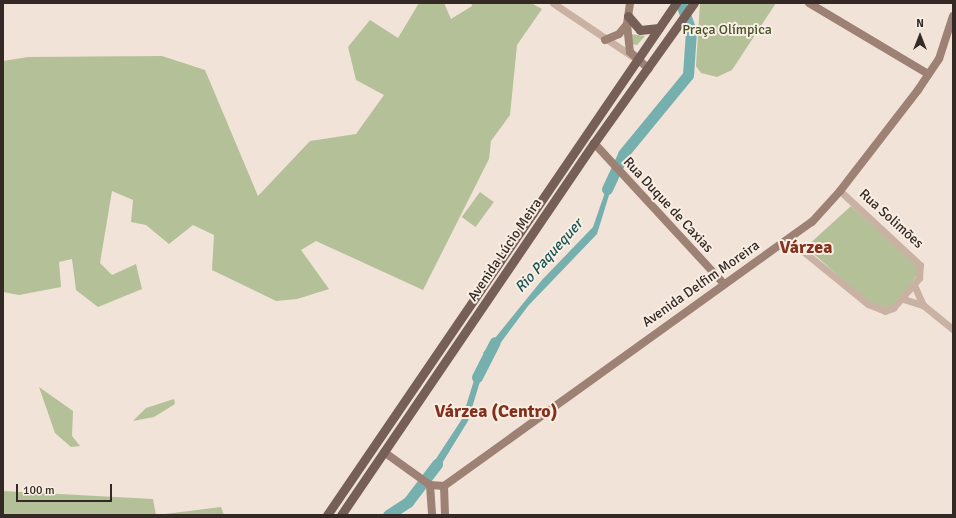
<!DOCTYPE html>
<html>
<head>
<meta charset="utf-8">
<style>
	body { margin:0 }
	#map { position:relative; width:956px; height:518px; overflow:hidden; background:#f1e3d7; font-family:Signika,sans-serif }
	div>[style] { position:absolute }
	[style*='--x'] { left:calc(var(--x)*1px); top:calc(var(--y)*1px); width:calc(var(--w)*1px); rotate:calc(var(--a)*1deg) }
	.green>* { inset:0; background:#b4c097; transform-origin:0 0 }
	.water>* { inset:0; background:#75afae }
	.river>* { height:11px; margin:-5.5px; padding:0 5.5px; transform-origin:5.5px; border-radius:5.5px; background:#75afae }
	.tertiary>* { height:7px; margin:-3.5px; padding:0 3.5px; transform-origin:3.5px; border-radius:3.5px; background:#c9b2a3 }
	.secondary>* { height:8px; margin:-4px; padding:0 4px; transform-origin:4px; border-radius:4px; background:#9d8174 }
	.primary>* { height:9px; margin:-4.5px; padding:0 4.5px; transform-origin:4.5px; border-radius:4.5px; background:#765f56 }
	span { translate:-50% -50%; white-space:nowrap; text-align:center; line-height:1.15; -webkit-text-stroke:4px #f9eee3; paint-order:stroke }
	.park-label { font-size:14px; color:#455228 }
	.street-label { font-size:14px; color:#342925 }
	.water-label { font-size:15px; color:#1a5556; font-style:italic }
	.district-label { font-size:18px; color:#84301d; font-weight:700 }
	.frame { position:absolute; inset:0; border:4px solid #342925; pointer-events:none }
	.north { position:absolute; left:900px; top:16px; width:40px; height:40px; -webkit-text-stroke:3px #f9eee3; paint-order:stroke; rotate:0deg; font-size:11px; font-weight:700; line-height:16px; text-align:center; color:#342925 }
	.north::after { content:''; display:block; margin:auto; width:14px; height:18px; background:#342925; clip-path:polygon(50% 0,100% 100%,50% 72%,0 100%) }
	.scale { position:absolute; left:16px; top:484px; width:96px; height:18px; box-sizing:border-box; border:2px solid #342925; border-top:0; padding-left:5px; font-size:12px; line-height:14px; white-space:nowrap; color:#342925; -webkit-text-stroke:3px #f9eee3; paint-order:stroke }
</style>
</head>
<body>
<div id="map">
	<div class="green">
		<div style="clip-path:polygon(419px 3px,444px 3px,451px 19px,472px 6px,471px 3px,531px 3px,542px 9px,517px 45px,510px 115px,491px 141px,489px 159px,423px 290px,316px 241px,301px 250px,329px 289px,297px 299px,276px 301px,212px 270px,214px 235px,193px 225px,169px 244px,146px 225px,131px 222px,133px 200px,112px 191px,100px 263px,112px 275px,136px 264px,142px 289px,98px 307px,76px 290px,72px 259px,59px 262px,61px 287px,19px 295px,3px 292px,3px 61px,28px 57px,162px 56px,205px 70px,258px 196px,310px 141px,356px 134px,384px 95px,356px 80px,348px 47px,370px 20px,398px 38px)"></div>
		<div style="clip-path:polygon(700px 3px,776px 3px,732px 70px,717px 77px,701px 73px,696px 66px)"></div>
		<div style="clip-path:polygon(630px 34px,645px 36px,637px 45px,632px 44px)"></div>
		<div style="left:480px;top:192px;width:17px;height:31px;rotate:36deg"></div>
		<div style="clip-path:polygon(851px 206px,919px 267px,920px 271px,898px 302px,886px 309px,871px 305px,806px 247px)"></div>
		<div style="clip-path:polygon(39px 387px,73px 411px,72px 436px,80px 446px,71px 447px,55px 433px)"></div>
		<div style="clip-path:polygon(174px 399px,175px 404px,154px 417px,133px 421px,146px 408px)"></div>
		<div style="clip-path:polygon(3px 491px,153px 499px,156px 515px,3px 515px)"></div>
		<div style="clip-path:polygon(221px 507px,224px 515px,157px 515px)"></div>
	</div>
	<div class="water">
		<div style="clip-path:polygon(611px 175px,614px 179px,597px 234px,528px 306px,490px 357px,483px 353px,542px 280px,593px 227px)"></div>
		<div style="clip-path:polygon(480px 361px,485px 365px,468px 421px,433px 478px,426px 474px,462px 419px)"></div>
	</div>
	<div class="river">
		<div style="--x:607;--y:189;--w:38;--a:-65"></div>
		<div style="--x:623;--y:154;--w:102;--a:-50.6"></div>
		<div style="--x:688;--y:75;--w:44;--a:-86.1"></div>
		<div style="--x:691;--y:31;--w:30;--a:-110"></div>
		<div style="--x:477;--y:377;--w:39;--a:-63"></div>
		<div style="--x:388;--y:515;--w:24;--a:-33"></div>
		<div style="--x:408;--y:502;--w:48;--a:-52.7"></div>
	</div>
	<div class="tertiary">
		<div style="--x:553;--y:3;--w:95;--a:33.9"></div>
		<div style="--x:788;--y:239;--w:103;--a:39.1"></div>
		<div style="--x:868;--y:304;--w:18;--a:22"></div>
		<div style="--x:885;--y:311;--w:9;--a:-21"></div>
		<div style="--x:893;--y:308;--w:40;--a:-49"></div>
		<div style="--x:919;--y:278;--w:13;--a:-86"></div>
		<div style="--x:920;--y:265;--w:109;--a:-137.2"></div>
		<div style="--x:914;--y:285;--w:22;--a:66"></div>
		<div style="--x:923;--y:305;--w:38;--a:39"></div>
		<div style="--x:903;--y:299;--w:21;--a:17"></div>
	</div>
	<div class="secondary">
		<div style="--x:630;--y:3;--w:21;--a:98"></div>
		<div style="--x:627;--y:24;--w:28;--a:84"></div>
		<div style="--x:630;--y:52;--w:25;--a:42"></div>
		<div style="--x:809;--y:3;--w:139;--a:30.8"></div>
		<div style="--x:605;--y:40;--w:15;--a:-23"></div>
		<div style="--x:619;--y:34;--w:13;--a:-51"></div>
		<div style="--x:594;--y:143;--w:192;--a:47.3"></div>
		<div style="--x:384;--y:452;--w:57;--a:35.7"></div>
		<div style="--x:430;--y:485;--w:14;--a:4"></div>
		<div style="--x:444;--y:486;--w:453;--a:-35.7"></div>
		<div style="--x:812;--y:222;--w:42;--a:-47.9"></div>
		<div style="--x:840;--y:191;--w:128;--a:-52.3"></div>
		<div style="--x:918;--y:90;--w:37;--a:-56"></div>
		<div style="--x:939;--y:59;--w:45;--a:-72"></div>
		<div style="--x:430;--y:485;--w:30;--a:86"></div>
		<div style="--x:444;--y:486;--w:29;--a:88"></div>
	</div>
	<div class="primary">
		<div style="--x:628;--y:16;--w:18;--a:49"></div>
		<div style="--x:640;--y:30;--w:19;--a:-6"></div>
		<div style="--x:327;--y:515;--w:620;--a:-55.72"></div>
		<div style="--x:341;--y:515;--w:450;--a:-55.8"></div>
		<div style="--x:594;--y:143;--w:172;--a:-54.5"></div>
	</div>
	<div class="park-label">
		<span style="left:727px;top:30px">Praça Olímpica</span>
	</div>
	<div class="street-label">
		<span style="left:668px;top:205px;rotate:47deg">Rua Duque de Caxias</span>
		<span style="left:891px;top:219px;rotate:42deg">Rua Solimões</span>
		<span style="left:505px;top:250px;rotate:-56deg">Avenida Lúcio Meira</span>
		<span style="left:701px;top:284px;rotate:-35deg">Avenida Delfim Moreira</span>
	</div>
	<div class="water-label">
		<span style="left:549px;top:256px;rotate:-48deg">Rio Paquequer</span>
	</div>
	<div class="district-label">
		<span style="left:806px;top:247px">Várzea</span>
		<span style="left:496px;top:411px">Várzea (Centro)</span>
	</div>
	<div class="frame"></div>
	<div class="north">N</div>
	<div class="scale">100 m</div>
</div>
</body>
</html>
